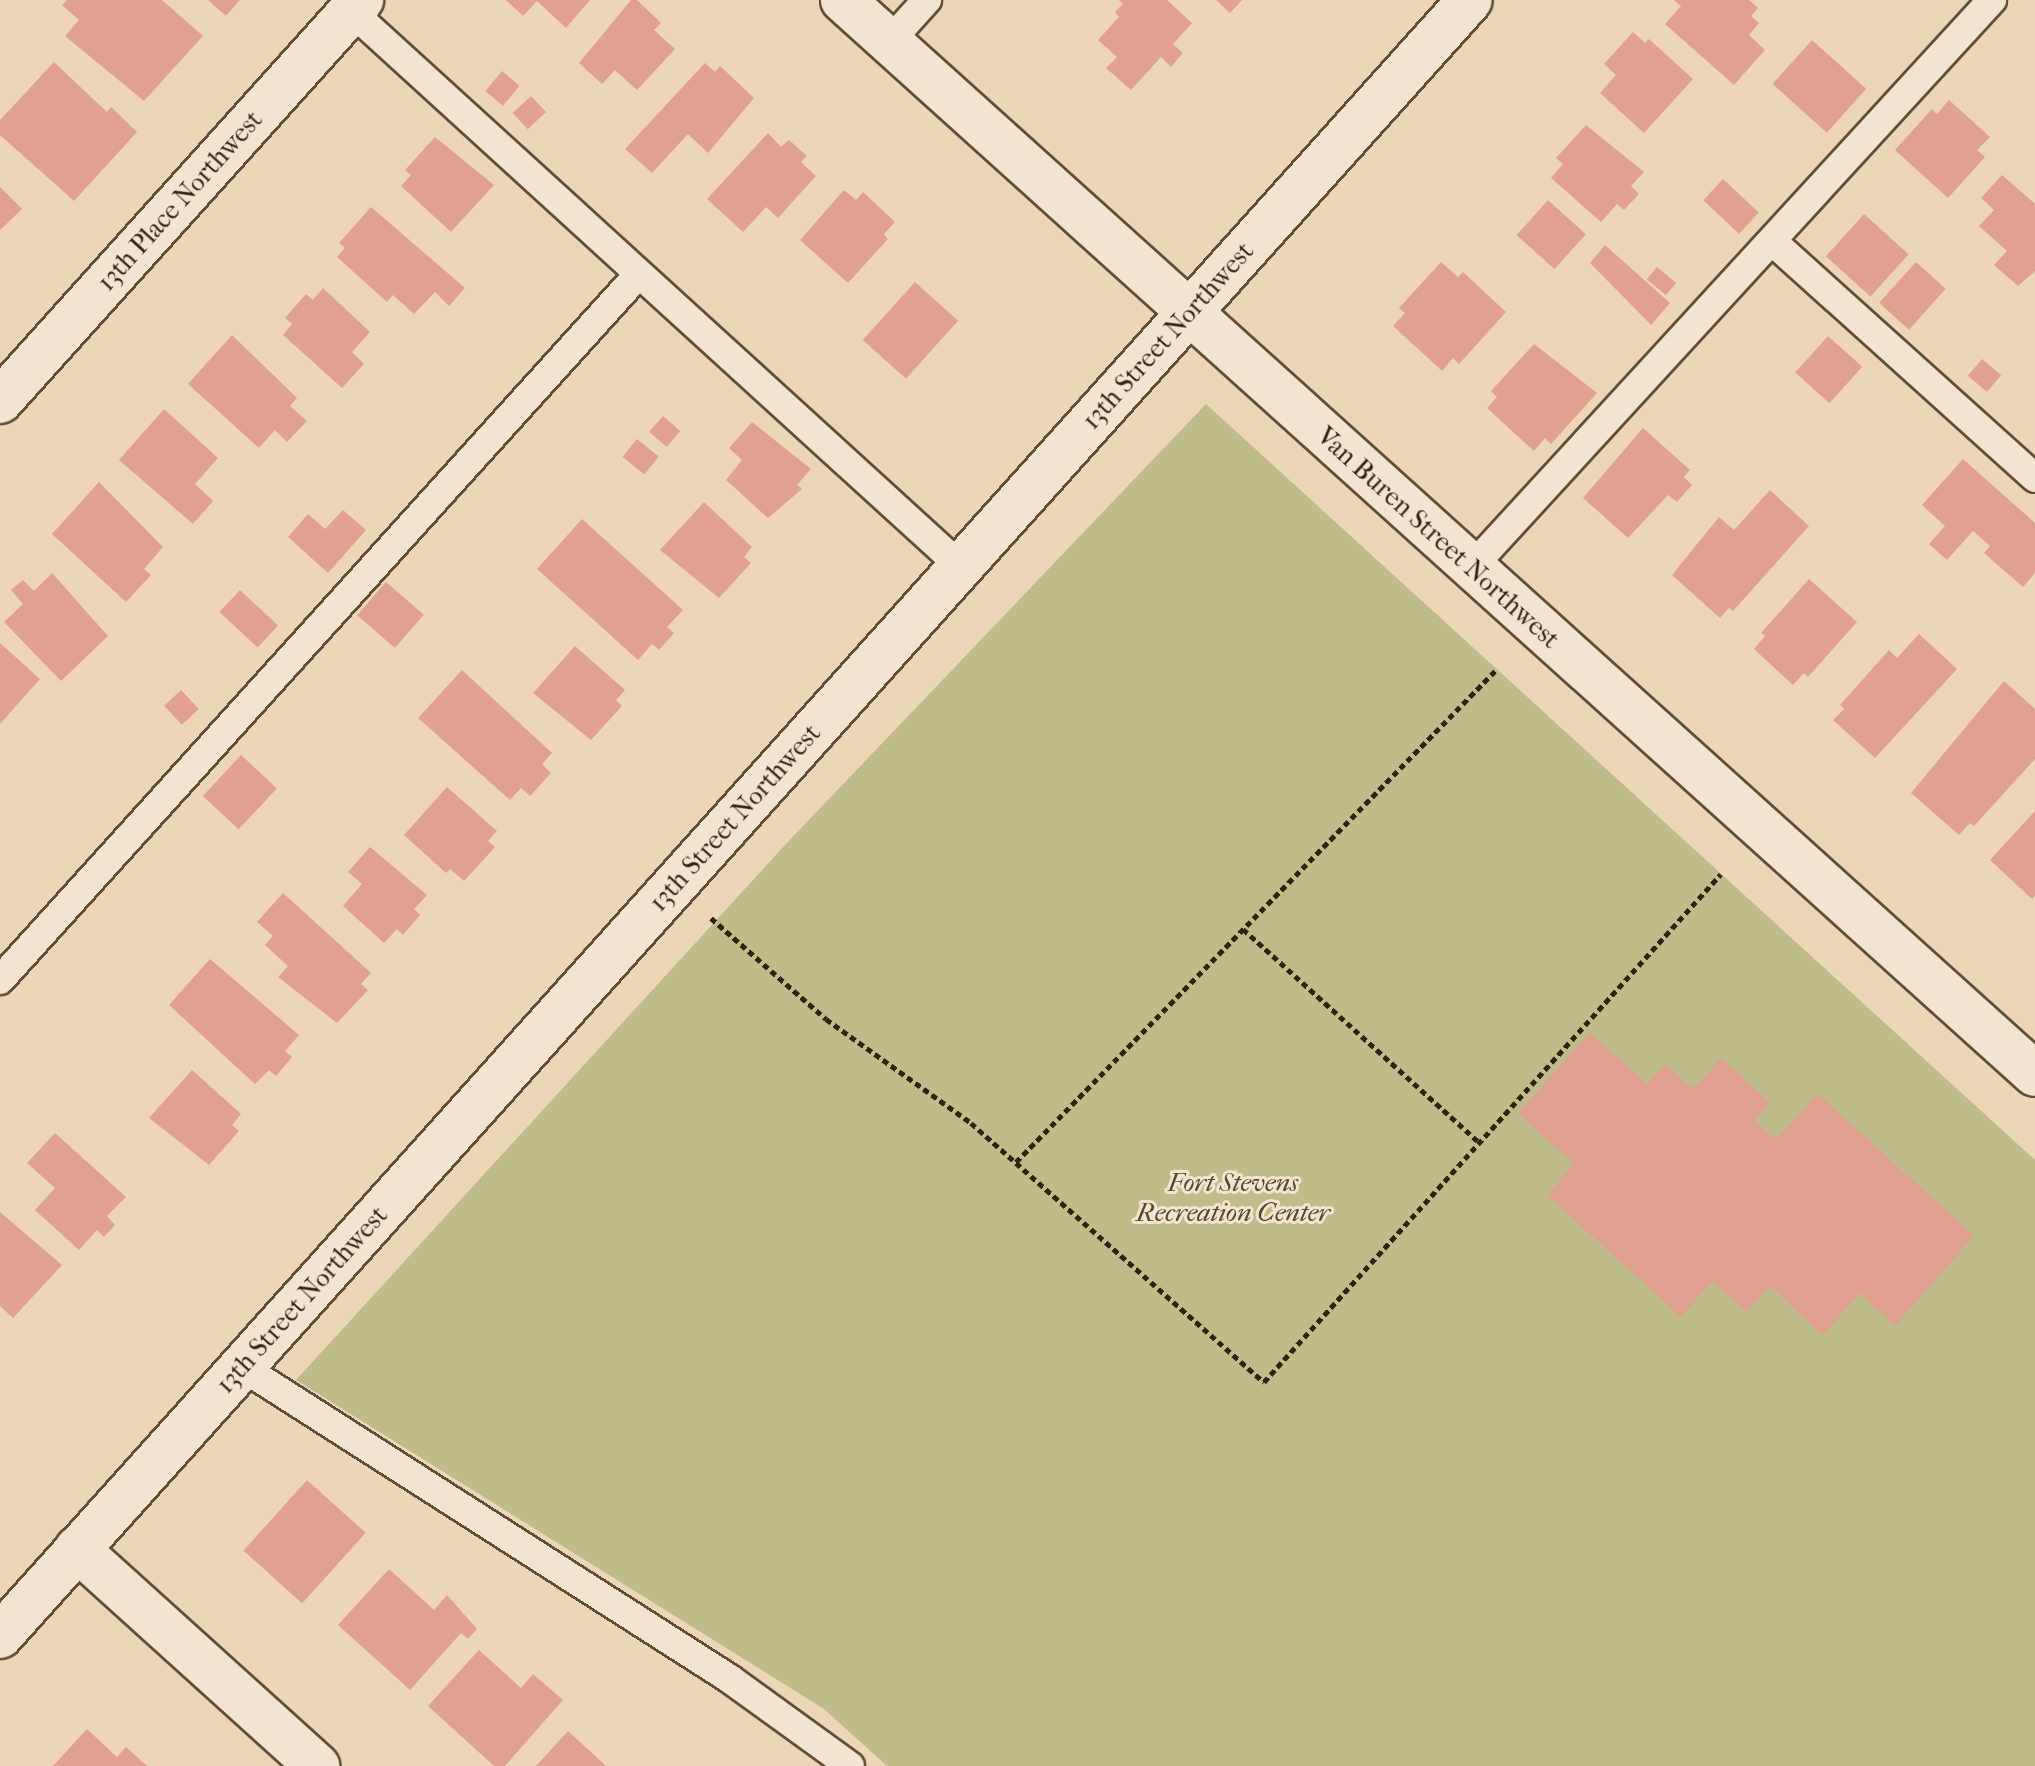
<!DOCTYPE html>
<html>
<head>
<meta charset="utf-8">
<style>
	body { margin:0 }
	#map { position:relative; width:2035px; height:1766px; overflow:hidden; background:#edd6b6; font-family:"IM FELL French Canon",serif }
	div>[style] { position:absolute }
	[style*='--x'] { left:calc(var(--x)*1px); top:calc(var(--y)*1px); width:calc(var(--w)*1px); rotate:calc(var(--a)*1deg) }
	.green>* { inset:0; background:#bfbc89 }
	.building>* { inset:0; background:#e0a190; transform-origin:0 0 }
	.path>* { height:5px; margin-top:-2.5px; transform-origin:0; background:repeating-linear-gradient(90deg,#31210d 0 6px,transparent 0 10px) }
	.roads { filter:drop-shadow(2px 0 #604e37) drop-shadow(-2px 0 #604e37) drop-shadow(0 2px #604e37) drop-shadow(0 -2px #604e37) }
	.lane>* { height:28px; margin:-14px; padding:0 14px; transform-origin:14px; border-radius:14px; background:#f3e4d0 }
	.street>* { height:44px; margin:-22px; padding:0 22px; transform-origin:22px; border-radius:22px; background:#f3e4d0 }
	.secondary>* { height:44px; margin:-22px; padding:0 22px; transform-origin:22px; border-radius:22px; background:#f3e4d0 }
	span { translate:-50% -50%; white-space:nowrap; text-align:center; line-height:1.15; -webkit-text-stroke:6px #f3e4d0; paint-order:stroke }
	.street-label { font-size:26px; color:#31210d }
	.park-label { font-size:26px; color:#54482c; font-style:italic }
</style>
</head>
<body>
<div id="map">
	<div class="green">
		<div style="clip-path:polygon(1206px 404px,2035px 1160px,2035px 1766px,887px 1766px,824px 1709px,296px 1380px,784px 846px)"></div>
	</div>
	<div class="building">
		<div style="clip-path:polygon(67px 0,162px 0,203px 36px,144px 101px,65px 36px,79px 20px,62px 5px)"></div>
		<div style="clip-path:polygon(208px 0,240px 0,226px 16px)"></div>
		<div style="clip-path:polygon(506px 0,590px 0,566px 28px,537px 1px,523px 16px)"></div>
		<div style="clip-path:polygon(631px 0,637px 0,661px 23px,654px 30px,675px 49px,637px 90px,615px 70px,602px 84px,579px 63px)"></div>
		<div style="clip-path:polygon(1119px 0,1167px 0,1192px 23px,1173px 44px,1183px 53px,1171px 67px,1161px 57px,1131px 90px,1106px 68px,1117px 57px,1098px 40px,1119px 17px,1115px 12px,1123px 4px)"></div>
		<div style="clip-path:polygon(1216px 0,1242px 0,1230px 13px)"></div>
		<div style="clip-path:polygon(1674px 0,1749px 0,1758px 8px,1751px 16px,1759px 23px,1749px 35px,1765px 50px,1734px 85px,1665px 24px,1681px 6px)"></div>
		<div style="clip-path:polygon(1633px 32px,1645px 43px,1649px 39px,1693px 79px,1644px 133px,1600px 93px,1616px 75px,1604px 64px)"></div>
		<div style="left:1812px;top:40px;width:73px;height:59px;rotate:42deg"></div>
		<div style="clip-path:polygon(54px 62px,107px 112px,111px 107px,137px 132px,74px 201px,0 135px,0 120px)"></div>
		<div style="clip-path:polygon(705px 63px,715px 72px,720px 66px,754px 98px,708px 153px,688px 134px,652px 173px,625px 149px)"></div>
		<div style="left:502px;top:71px;width:23px;height:26px;rotate:40deg"></div>
		<div style="left:531px;top:96px;width:22px;height:25px;rotate:47deg"></div>
		<div style="clip-path:polygon(1949px 100px,1990px 137px,1977px 150px,1985px 157px,1948px 198px,1895px 150px,1932px 109px,1937px 114px)"></div>
		<div style="clip-path:polygon(1586px 125px,1644px 172px,1631px 186px,1639px 194px,1624px 210px,1617px 204px,1601px 222px,1551px 178px,1563px 164px,1556px 158px)"></div>
		<div style="clip-path:polygon(768px 133px,781px 147px,789px 140px,807px 156px,801px 162px,816px 176px,778px 218px,766px 207px,743px 232px,707px 199px)"></div>
		<div style="clip-path:polygon(435px 137px,494px 185px,451px 232px,401px 186px,411px 175px,405px 170px)"></div>
		<div style="clip-path:polygon(2002px 175px,2035px 204px,2035px 271px,2018px 286px,1994px 265px,2007px 251px,1979px 226px,1994px 210px,1981px 198px)"></div>
		<div style="left:1723px;top:179px;width:49px;height:29px;rotate:43deg"></div>
		<div style="clip-path:polygon(0 187px,22px 209px,0 230px)"></div>
		<div style="clip-path:polygon(844px 190px,856px 200px,863px 192px,895px 222px,884px 234px,888px 239px,848px 283px,800px 240px)"></div>
		<div style="left:1548px;top:200px;width:51px;height:47px;rotate:42deg"></div>
		<div style="clip-path:polygon(371px 207px,465px 288px,449px 306px,435px 292px,414px 314px,393px 295px,387px 302px,337px 257px,345px 248px,339px 243px)"></div>
		<div style="left:1864px;top:214px;width:60px;height:57px;rotate:42deg"></div>
		<div style="clip-path:polygon(1605px 245px,1670px 303px,1651px 325px,1590px 263px)"></div>
		<div style="clip-path:polygon(1441px 262px,1458px 277px,1463px 272px,1506px 312px,1459px 364px,1453px 358px,1442px 371px,1393px 326px,1405px 313px,1399px 308px)"></div>
		<div style="left:1916px;top:262px;width:40px;height:55px;rotate:42deg"></div>
		<div style="left:1657px;top:267px;width:25px;height:16px;rotate:40deg"></div>
		<div style="left:915px;top:282px;width:58px;height:78px;rotate:42deg"></div>
		<div style="clip-path:polygon(323px 288px,370px 332px,352px 352px,364px 364px,342px 388px,283px 335px,292px 324px,285px 318px,306px 294px,313px 300px)"></div>
		<div style="clip-path:polygon(232px 335px,297px 398px,290px 406px,307px 421px,287px 442px,275px 430px,259px 448px,188px 384px)"></div>
		<div style="left:1828px;top:336px;width:46px;height:49px;rotate:42deg"></div>
		<div style="clip-path:polygon(1534px 344px,1597px 393px,1551px 444px,1545px 438px,1534px 451px,1487px 408px,1497px 397px,1491px 391px)"></div>
		<div style="left:1982px;top:359px;width:25px;height:22px;rotate:40deg"></div>
		<div style="clip-path:polygon(164px 409px,218px 458px,195px 484px,213px 501px,193px 524px,119px 460px)"></div>
		<div style="left:663px;top:416px;width:23px;height:21px;rotate:41deg"></div>
		<div style="clip-path:polygon(752px 422px,811px 469px,797px 485px,802px 489px,768px 518px,726px 480px,742px 460px,729px 448px)"></div>
		<div style="clip-path:polygon(1643px 428px,1690px 470px,1684px 477px,1692px 485px,1677px 502px,1668px 495px,1628px 538px,1583px 498px)"></div>
		<div style="left:637px;top:439px;width:28px;height:23px;rotate:39deg"></div>
		<div style="clip-path:polygon(1963px 459px,2035px 523px,2035px 573px,2023px 587px,1984px 553px,1990px 546px,1973px 531px,1947px 560px,1929px 544px,1945px 526px,1922px 505px)"></div>
		<div style="clip-path:polygon(99px 482px,163px 547px,144px 569px,151px 575px,126px 602px,52px 534px)"></div>
		<div style="clip-path:polygon(1770px 490px,1809px 526px,1733px 611px,1729px 608px,1720px 618px,1672px 575px,1719px 517px,1734px 530px)"></div>
		<div style="clip-path:polygon(704px 502px,752px 547px,744px 557px,751px 563px,719px 598px,660px 550px)"></div>
		<div style="clip-path:polygon(343px 510px,366px 530px,328px 573px,288px 537px,308px 514px,325px 529px)"></div>
		<div style="clip-path:polygon(582px 519px,683px 610px,667px 627px,674px 633px,659px 650px,652px 644px,638px 660px,537px 569px)"></div>
		<div style="clip-path:polygon(52px 573px,108px 636px,61px 681px,4px 622px,23px 604px,11px 590px,23px 580px,34px 591px)"></div>
		<div style="clip-path:polygon(1809px 579px,1857px 622px,1808px 677px,1804px 673px,1793px 685px,1754px 649px,1765px 636px,1761px 633px)"></div>
		<div style="left:386px;top:582px;width:50px;height:44px;rotate:41deg"></div>
		<div style="left:240px;top:590px;width:52px;height:30px;rotate:43deg"></div>
		<div style="clip-path:polygon(1919px 634px,1957px 669px,1875px 758px,1833px 720px,1844px 709px,1840px 705px,1889px 650px,1897px 658px)"></div>
		<div style="clip-path:polygon(0 643px,40px 679px,0 724px)"></div>
		<div style="clip-path:polygon(575px 646px,625px 690px,616px 700px,622px 706px,591px 740px,533px 693px)"></div>
		<div style="clip-path:polygon(462px 670px,552px 753px,542px 764px,551px 773px,530px 796px,521px 788px,510px 800px,418px 718px)"></div>
		<div style="clip-path:polygon(2004px 681px,2035px 709px,2035px 759px,1974px 826px,1970px 823px,1959px 835px,1911px 793px)"></div>
		<div style="left:181px;top:690px;width:26px;height:23px;rotate:47deg"></div>
		<div style="left:241px;top:755px;width:49px;height:56px;rotate:43deg"></div>
		<div style="clip-path:polygon(447px 787px,497px 831px,488px 841px,495px 847px,464px 881px,450px 869px,446px 873px,404px 835px)"></div>
		<div style="clip-path:polygon(2035px 811px,2035px 896px,2032px 899px,1990px 860px)"></div>
		<div style="clip-path:polygon(370px 847px,427px 895px,414px 909px,420px 915px,403px 935px,397px 929px,384px 943px,343px 906px,362px 884px,348px 872px)"></div>
		<div style="clip-path:polygon(283px 893px,371px 973px,361px 984px,368px 990px,337px 1023px,278px 977px,288px 966px,265px 945px,273px 936px,257px 922px)"></div>
		<div style="clip-path:polygon(210px 959px,299px 1035px,285px 1051px,292px 1057px,276px 1076px,269px 1070px,255px 1084px,169px 1005px)"></div>
		<div style="clip-path:polygon(1590px 1033px,1647px 1084px,1665px 1064px,1693px 1089px,1721px 1058px,1770px 1103px,1755px 1120px,1776px 1140px,1818px 1094px,1974px 1236px,1895px 1326px,1860px 1293px,1823px 1335px,1770px 1286px,1747px 1312px,1713px 1281px,1681px 1317px,1547px 1195px,1574px 1164px,1518px 1113px)"></div>
		<div style="clip-path:polygon(192px 1070px,241px 1114px,232px 1125px,239px 1131px,209px 1165px,149px 1118px)"></div>
		<div style="clip-path:polygon(55px 1133px,126px 1197px,107px 1216px,115px 1225px,104px 1237px,97px 1230px,79px 1250px,35px 1210px,55px 1188px,27px 1163px)"></div>
		<div style="clip-path:polygon(0 1212px,62px 1265px,13px 1318px,0 1306px)"></div>
		<div style="left:307px;top:1480px;width:79px;height:95px;rotate:42deg"></div>
		<div style="clip-path:polygon(389px 1569px,434px 1610px,447px 1595px,477px 1629px,468px 1639px,461px 1633px,410px 1690px,338px 1625px)"></div>
		<div style="clip-path:polygon(479px 1650px,521px 1688px,533px 1674px,563px 1700px,505px 1766px,494px 1766px,428px 1706px)"></div>
		<div style="clip-path:polygon(87px 1729px,117px 1757px,126px 1747px,147px 1766px,53px 1766px)"></div>
		<div style="clip-path:polygon(568px 1731px,606px 1766px,536px 1766px)"></div>
	</div>
	<div class="path">
		<div style="--x:711;--y:918;--w:153;--a:41.3"></div>
		<div style="--x:826;--y:1019;--w:178;--a:35.6"></div>
		<div style="--x:971;--y:1123;--w:391;--a:41.5"></div>
		<div style="--x:1264;--y:1382;--w:683;--a:-48.03"></div>
		<div style="--x:1243;--y:929;--w:316;--a:42.1"></div>
		<div style="--x:1016;--y:1162;--w:689;--a:-45.71"></div>
	</div>
	<div class="roads">
		<div class="lane">
			<div style="--x:351;--y:11;--w:824;--a:42.34"></div>
			<div style="--x:889;--y:42;--w:57;--a:-47.9"></div>
			<div style="--x:1772;--y:241;--w:354;--a:42"></div>
			<div style="--x:1471;--y:568;--w:771;--a:-47.47"></div>
			<div style="--x:0;--y:980;--w:949;--a:-47.86"></div>
			<div style="--x:242;--y:1367;--w:579;--a:32.59"></div>
			<div style="--x:730;--y:1679;--w:148;--a:35.9"></div>
		</div>
		<div class="street">
			<div style="--x:0;--y:401;--w:540;--a:-48"></div>
			<div style="--x:77;--y:1549;--w:324;--a:42.1"></div>
		</div>
		<div class="secondary">
			<div style="--x:843;--y:0;--w:1604;--a:42.02"></div>
			<div style="--x:0;--y:1636;--w:2199;--a:-48.06"></div>
		</div>
	</div>
	<div class="street-label">
		<span style="left:180px;top:201px;rotate:-48deg">13th Place Northwest</span>
		<span style="left:1168px;top:336px;rotate:-48deg">13th Street Northwest</span>
		<span style="left:1438px;top:538px;rotate:42deg">Van Buren Street Northwest</span>
		<span style="left:735px;top:818px;rotate:-48deg">13th Street Northwest</span>
		<span style="left:302px;top:1300px;rotate:-48deg">13th Street Northwest</span>
	</div>
	<div class="park-label">
		<span style="left:1233px;top:1198px">Fort Stevens<br>Recreation Center</span>
	</div>
</div>
</body>
</html>
